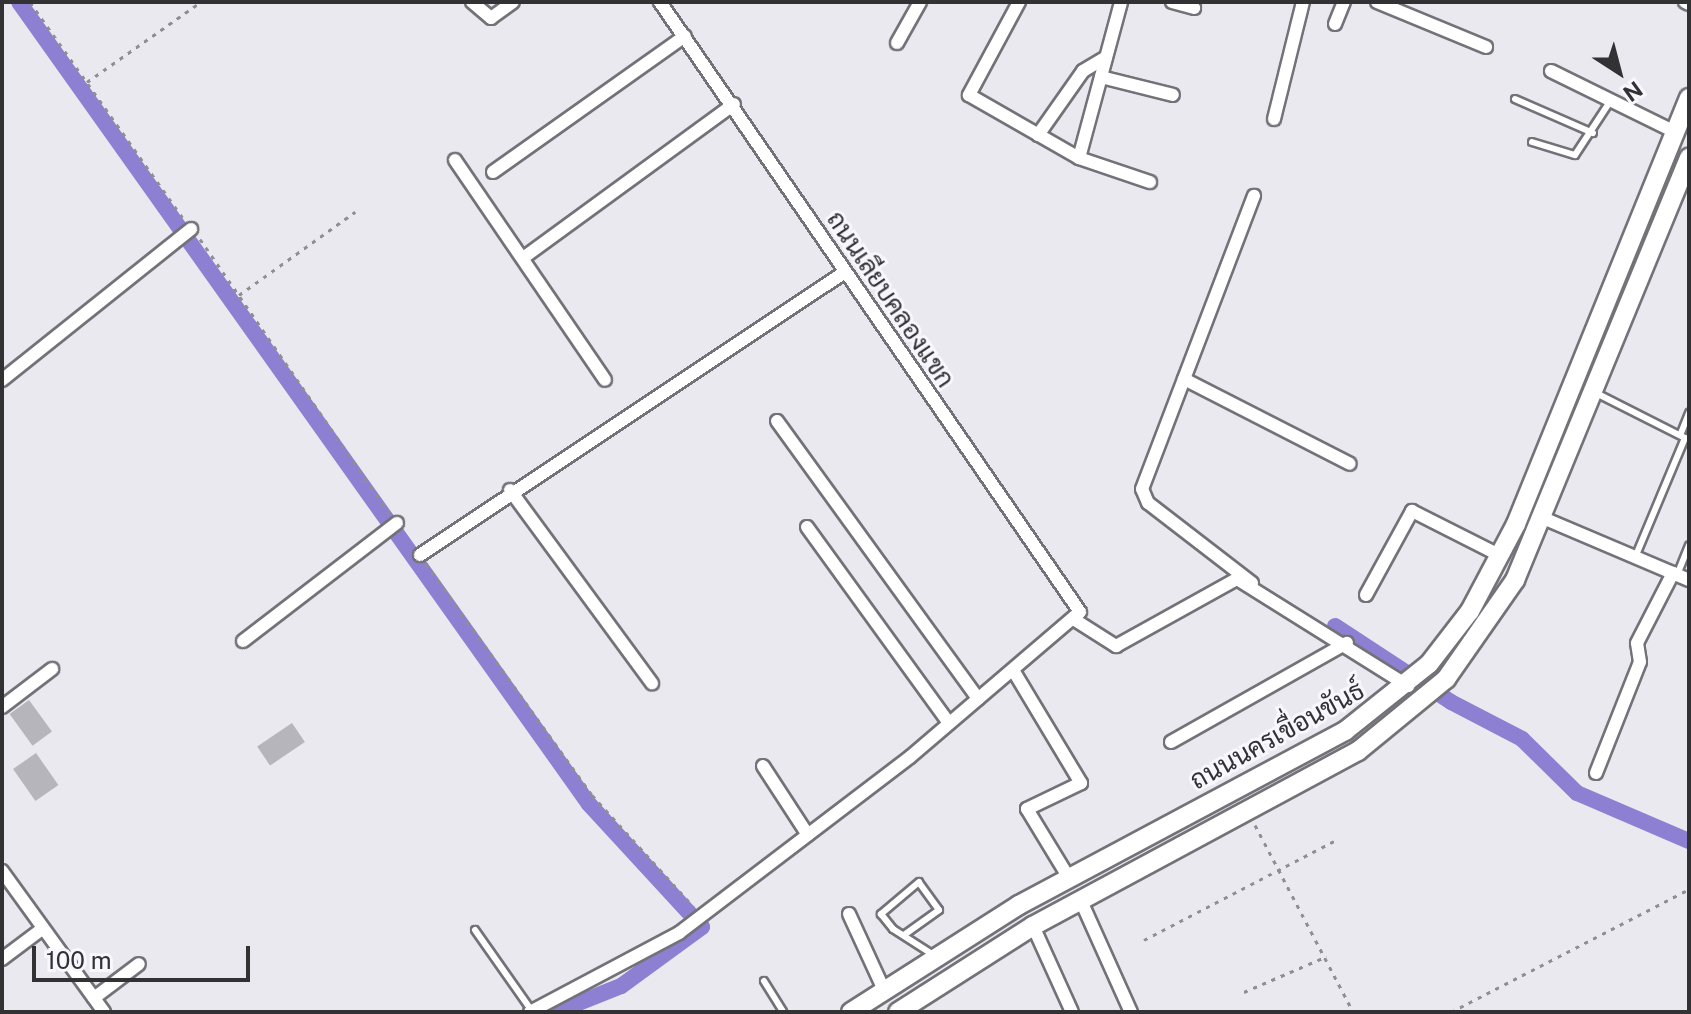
<!DOCTYPE html>
<html>
<head>
<meta charset="utf-8">
<style>
	body { margin:0 }
	#map { position:relative; width:1691px; height:1014px; overflow:hidden; background:#eae9ef; font-family:"Public Sans",Sarabun,sans-serif }
	div>[style] { position:absolute }
	[style*='--x'] { left:calc(var(--x)*1px); top:calc(var(--y)*1px); width:calc(var(--w)*1px); rotate:calc(var(--a)*1deg) }
	.canal>* { height:16px; margin:-8px; padding:0 8px; transform-origin:8px; border-radius:8px; background:#8d80d3 }
	.building>* { inset:0; background:#b5b5bb; transform-origin:0 0 }
	.path>* { height:3px; margin-top:-1.5px; transform-origin:0; background:repeating-linear-gradient(90deg,#8f8e92 0 4px,transparent 0 10px) }
	.roads { filter:drop-shadow(2px 0 #737278) drop-shadow(-2px 0 #737278) drop-shadow(0 2px #737278) drop-shadow(0 -2px #737278) }
	.service>* { height:6px; margin:-3px; padding:0 3px; transform-origin:3px; border-radius:3px; background:#fff }
	.minor>* { height:12px; margin:-6px; padding:0 6px; transform-origin:6px; border-radius:6px; background:#fff }
	.secondary>* { height:18px; margin:-9px; padding:0 9px; transform-origin:9px; border-radius:9px; background:#fff }
	span { translate:-50% -50%; white-space:nowrap; text-align:center; line-height:1.15; -webkit-text-stroke:6px #f7f7fd; paint-order:stroke }
	.street-label { font-size:26px; color:#323234 }
	.frame { position:absolute; inset:0; border:4px solid #323234; pointer-events:none }
	.north { position:absolute; left:1579px; top:32px; width:80px; height:80px; -webkit-text-stroke:6px #f7f7fd; paint-order:stroke; rotate:144deg; font-size:22px; font-weight:700; line-height:32px; text-align:center; color:#323234 }
	.north::after { content:''; display:block; margin:auto; width:28px; height:36px; background:#323234; clip-path:polygon(50% 0,100% 100%,50% 72%,0 100%) }
	.scale { position:absolute; left:32px; top:946px; width:218px; height:36px; box-sizing:border-box; border:4px solid #323234; border-top:0; padding-left:10px; font-size:24px; line-height:28px; white-space:nowrap; color:#323234; -webkit-text-stroke:6px #f7f7fd; paint-order:stroke }
</style>
</head>
<body>
<div id="map">
	<div class="canal">
		<div style="--x:19;--y:2;--w:984;--a:54.6"></div>
		<div style="--x:589;--y:804;--w:167;--a:47.4"></div>
		<div style="--x:702;--y:927;--w:100;--a:143.9"></div>
		<div style="--x:621;--y:986;--w:70;--a:158.2"></div>
		<div style="--x:1335;--y:626;--w:139;--a:33.2"></div>
		<div style="--x:1451;--y:702;--w:80;--a:27.5"></div>
		<div style="--x:1522;--y:739;--w:77;--a:44.5"></div>
		<div style="--x:1577;--y:793;--w:122;--a:23.2"></div>
	</div>
	<div class="building">
		<div style="left:29px;top:700px;width:39px;height:24px;rotate:54deg"></div>
		<div style="left:292px;top:723px;width:23px;height:42px;rotate:56deg"></div>
		<div style="left:36px;top:753px;width:39px;height:28px;rotate:55deg"></div>
	</div>
	<div class="path">
		<div style="--x:30;--y:2;--w:265;--a:54.7"></div>
		<div style="--x:87;--y:82;--w:139;--a:-35.1"></div>
		<div style="--x:200;--y:239;--w:333;--a:55.4"></div>
		<div style="--x:239;--y:295;--w:143;--a:-35.6"></div>
		<div style="--x:426;--y:564;--w:284;--a:54.3"></div>
		<div style="--x:592;--y:795;--w:151;--a:47.7"></div>
		<div style="--x:1255;--y:825;--w:211;--a:62.3"></div>
		<div style="--x:1144;--y:940;--w:219;--a:-27.5"></div>
		<div style="--x:1244;--y:992;--w:90;--a:-23.4"></div>
		<div style="--x:1451;--y:1012;--w:268;--a:-27.3"></div>
	</div>
	<div class="roads">
		<div class="service">
			<div style="--x:1515;--y:99;--w:85;--a:23.6"></div>
			<div style="--x:1532;--y:142;--w:45;--a:16.8"></div>
			<div style="--x:1575;--y:155;--w:66;--a:-56.8"></div>
			<div style="--x:1596;--y:393;--w:100;--a:26.8"></div>
			<div style="--x:1685;--y:438;--w:127;--a:112.7"></div>
			<div style="--x:1681;--y:433;--w:22;--a:-68"></div>
			<div style="--x:1677;--y:575;--w:32;--a:-68"></div>
			<div style="--x:475;--y:930;--w:99;--a:54.9"></div>
			<div style="--x:904;--y:935;--w:43;--a:-35.5"></div>
			<div style="--x:939;--y:910;--w:34;--a:-126"></div>
			<div style="--x:919;--y:882;--w:50;--a:139.9"></div>
			<div style="--x:881;--y:914;--w:19;--a:51"></div>
			<div style="--x:893;--y:929;--w:50;--a:32.7"></div>
			<div style="--x:764;--y:981;--w:36;--a:58"></div>
		</div>
		<div class="minor">
			<div style="--x:472;--y:2;--w:25;--a:40"></div>
			<div style="--x:491;--y:18;--w:27;--a:-36"></div>
			<div style="--x:1019;--y:2;--w:106;--a:118.3"></div>
			<div style="--x:969;--y:95;--w:127;--a:29.8"></div>
			<div style="--x:1079;--y:158;--w:75;--a:18.7"></div>
			<div style="--x:1172;--y:2;--w:23;--a:15"></div>
			<div style="--x:1377;--y:2;--w:118;--a:22.4"></div>
			<div style="--x:1685;--y:2;--w:4;--a:27"></div>
			<div style="--x:1335;--y:24;--w:24;--a:-68"></div>
			<div style="--x:897;--y:43;--w:47;--a:-60.7"></div>
			<div style="--x:1551;--y:71;--w:138;--a:26.2"></div>
			<div style="--x:1101;--y:77;--w:74;--a:14"></div>
			<div style="--x:1274;--y:119;--w:121;--a:-76.1"></div>
			<div style="--x:1038;--y:135;--w:78;--a:-54.9"></div>
			<div style="--x:1083;--y:71;--w:27;--a:-31"></div>
			<div style="--x:1079;--y:158;--w:162;--a:-74.9"></div>
			<div style="--x:455;--y:160;--w:266;--a:55.7"></div>
			<div style="--x:493;--y:172;--w:235;--a:-35.3"></div>
			<div style="--x:523;--y:258;--w:261;--a:-36.1"></div>
			<div style="--x:1184;--y:379;--w:186;--a:27.1"></div>
			<div style="--x:2;--y:380;--w:242;--a:-38.6"></div>
			<div style="--x:777;--y:421;--w:343;--a:54.1"></div>
			<div style="--x:510;--y:490;--w:240;--a:53.7"></div>
			<div style="--x:1543;--y:518;--w:159;--a:23"></div>
			<div style="--x:807;--y:527;--w:242;--a:54.1"></div>
			<div style="--x:420;--y:555;--w:511;--a:-33.66"></div>
			<div style="--x:1252;--y:583;--w:131;--a:-142.4"></div>
			<div style="--x:1148;--y:503;--w:15;--a:-113"></div>
			<div style="--x:1142;--y:489;--w:314;--a:-69.1"></div>
			<div style="--x:1366;--y:595;--w:96;--a:-61.3"></div>
			<div style="--x:1412;--y:511;--w:100;--a:26.8"></div>
			<div style="--x:1075;--y:620;--w:49;--a:32.4"></div>
			<div style="--x:1116;--y:646;--w:138;--a:-29"></div>
			<div style="--x:1237;--y:579;--w:202;--a:32"></div>
			<div style="--x:243;--y:641;--w:194;--a:-37.5"></div>
			<div style="--x:1013;--y:670;--w:132;--a:59"></div>
			<div style="--x:1081;--y:783;--w:60;--a:154.3"></div>
			<div style="--x:1027;--y:809;--w:81;--a:58.7"></div>
			<div style="--x:2;--y:707;--w:63;--a:-37.2"></div>
			<div style="--x:1171;--y:742;--w:202;--a:-29.4"></div>
			<div style="--x:763;--y:766;--w:82;--a:56.9"></div>
			<div style="--x:1596;--y:773;--w:119;--a:-68.4"></div>
			<div style="--x:1640;--y:662;--w:19;--a:-99"></div>
			<div style="--x:1637;--y:643;--w:79;--a:-62.8"></div>
			<div style="--x:2;--y:871;--w:174;--a:54.1"></div>
			<div style="--x:1081;--y:901;--w:122;--a:65.8"></div>
			<div style="--x:849;--y:914;--w:84;--a:65.3"></div>
			<div style="--x:1033;--y:926;--w:94;--a:65.6"></div>
			<div style="--x:2;--y:959;--w:50;--a:-36.9"></div>
			<div style="--x:94;--y:998;--w:56;--a:-37.1"></div>
			<div style="--x:530;--y:1012;--w:169;--a:-27.9"></div>
			<div style="--x:679;--y:933;--w:290;--a:-37.3"></div>
			<div style="--x:910;--y:757;--w:223;--a:-40.5"></div>
			<div style="--x:1080;--y:612;--w:741;--a:-124.55"></div>
		</div>
		<div class="secondary">
			<div style="--x:851;--y:1012;--w:199;--a:-32.5"></div>
			<div style="--x:1019;--y:905;--w:370;--a:-28.1"></div>
			<div style="--x:1345;--y:731;--w:107;--a:-38.6"></div>
			<div style="--x:1429;--y:664;--w:67;--a:-52.3"></div>
			<div style="--x:1470;--y:611;--w:98;--a:-62.1"></div>
			<div style="--x:1516;--y:524;--w:460;--a:-67.9"></div>
			<div style="--x:898;--y:1012;--w:160;--a:-32.5"></div>
			<div style="--x:1033;--y:926;--w:369;--a:-28.3"></div>
			<div style="--x:1358;--y:751;--w:114;--a:-39.3"></div>
			<div style="--x:1446;--y:679;--w:121;--a:-55.1"></div>
			<div style="--x:1515;--y:580;--w:457;--a:-67.6"></div>
		</div>
	</div>
	<div class="street-label">
		<span style="left:891px;top:299px;rotate:56deg">ถนนเลียบคลองแขก</span>
		<span style="left:1277px;top:735px;rotate:-29deg">ถนนนครเขื่อนขันธ์</span>
	</div>
	<div class="frame"></div>
	<div class="north">N</div>
	<div class="scale">100 m</div>
</div>
</body>
</html>
